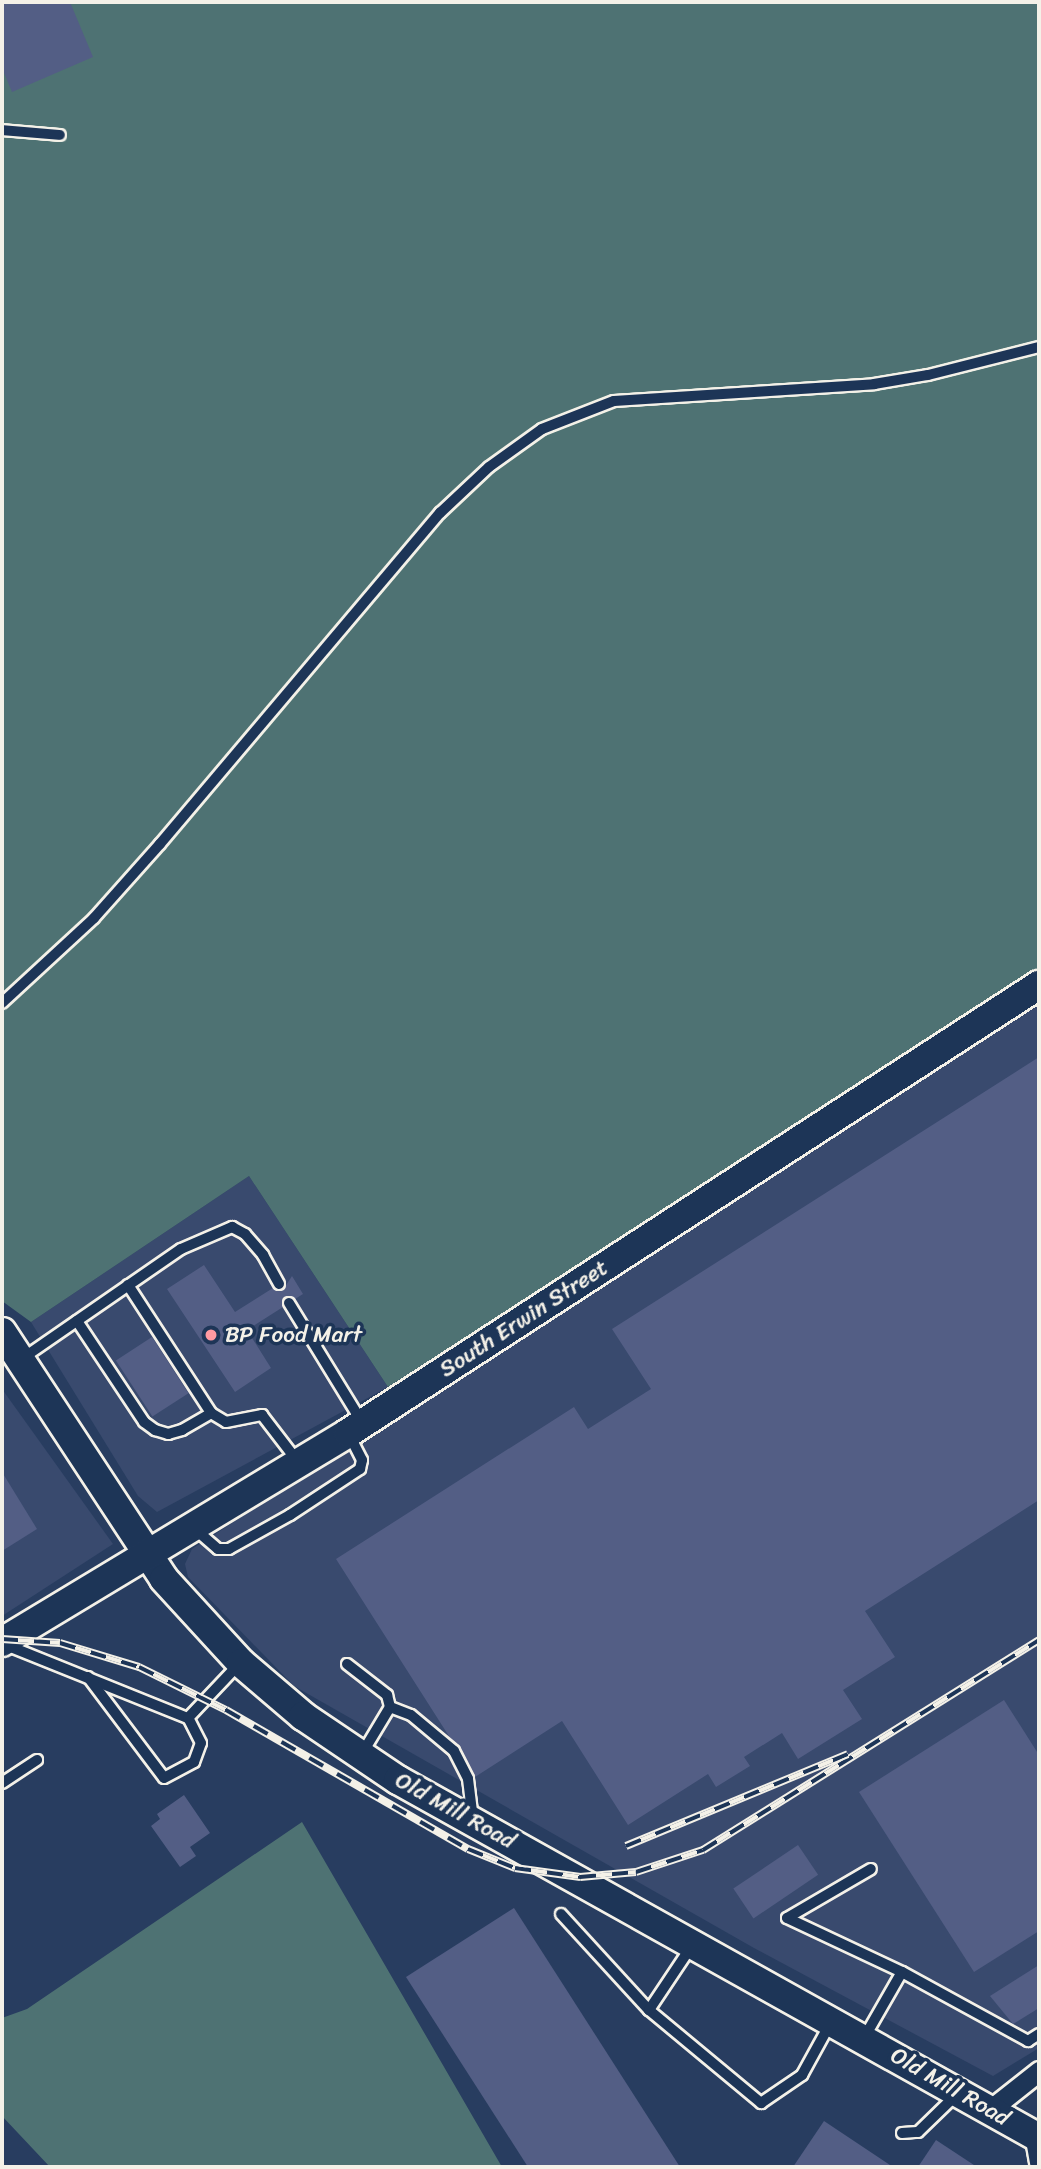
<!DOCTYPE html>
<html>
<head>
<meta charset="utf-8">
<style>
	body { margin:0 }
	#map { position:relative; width:1041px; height:2169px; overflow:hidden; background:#283d60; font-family:Sriracha,sans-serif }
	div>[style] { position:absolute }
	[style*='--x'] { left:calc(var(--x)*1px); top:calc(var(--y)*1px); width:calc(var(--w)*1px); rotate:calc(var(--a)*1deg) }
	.built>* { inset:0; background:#394a6e }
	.green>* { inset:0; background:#4e7273 }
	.building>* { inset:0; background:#535e85; transform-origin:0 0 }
	.roads { filter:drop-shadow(2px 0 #f4f1e8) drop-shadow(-2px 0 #f4f1e8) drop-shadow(0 2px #f4f1e8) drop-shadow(0 -2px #f4f1e8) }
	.lane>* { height:10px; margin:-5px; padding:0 5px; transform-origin:5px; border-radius:5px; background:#1d3557 }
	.street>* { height:19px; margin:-9.5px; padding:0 9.5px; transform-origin:9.5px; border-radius:9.5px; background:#1d3557 }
	.secondary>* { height:28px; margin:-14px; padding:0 14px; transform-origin:14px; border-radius:14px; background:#1d3557 }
	.rail>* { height:8px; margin-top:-4px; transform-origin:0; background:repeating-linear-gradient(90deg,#1d3557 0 16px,#f4f1e8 0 32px); box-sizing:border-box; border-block:2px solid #f4f1e8 }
	.dots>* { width:19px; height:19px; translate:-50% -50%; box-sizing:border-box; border:4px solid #1d3557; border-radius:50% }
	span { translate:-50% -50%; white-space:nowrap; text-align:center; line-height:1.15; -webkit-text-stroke:7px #1d3557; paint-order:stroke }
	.street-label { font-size:23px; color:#f4f1e8 }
	.poi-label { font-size:23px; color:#f4f1e8 }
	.left { translate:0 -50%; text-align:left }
	.frame { position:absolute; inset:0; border:4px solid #f4f1e8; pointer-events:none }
</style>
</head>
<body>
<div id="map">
	<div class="built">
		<div style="clip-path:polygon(1039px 1001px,1039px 2048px,993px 2076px,754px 1948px,294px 1686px,188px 1577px,185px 1564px,192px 1549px)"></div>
		<div style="clip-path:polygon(249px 1176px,388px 1387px,157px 1512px,138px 1496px,31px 1322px)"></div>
		<div style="clip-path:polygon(2px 1389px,113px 1544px,2px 1616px)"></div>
	</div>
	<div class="green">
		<div style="clip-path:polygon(2px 2px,1039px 2px,1039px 970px,388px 1387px,249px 1176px,31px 1322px,2px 1301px)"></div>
		<div style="clip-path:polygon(302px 1822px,502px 2167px,50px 2167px,2px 2116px,2px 2018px,27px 2009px)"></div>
	</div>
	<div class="building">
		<div style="clip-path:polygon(2px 2px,70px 2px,93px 57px,12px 92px,2px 68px)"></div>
		<div style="clip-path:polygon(1039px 1057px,1039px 1500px,865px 1611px,895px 1657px,843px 1690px,862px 1719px,798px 1759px,782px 1733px,744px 1757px,750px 1766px,716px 1787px,708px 1774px,628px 1825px,562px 1721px,475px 1777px,336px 1559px,574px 1407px,588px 1429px,651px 1389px,612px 1329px)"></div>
		<div style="clip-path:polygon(204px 1265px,235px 1312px,273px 1288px,283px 1290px,292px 1276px,303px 1294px,295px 1299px,285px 1297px,283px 1307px,247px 1330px,271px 1368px,235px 1392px,167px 1289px)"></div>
		<div style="left:152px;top:1337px;width:67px;height:43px;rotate:57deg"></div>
		<div style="clip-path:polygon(2px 1472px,37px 1529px,2px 1551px)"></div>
		<div style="clip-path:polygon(1004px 1700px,1039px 1755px,1039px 1931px,974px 1972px,859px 1792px)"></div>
		<div style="clip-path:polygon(184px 1795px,210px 1833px,190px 1847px,196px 1856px,180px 1867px,151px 1826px,160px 1819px,157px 1814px)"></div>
		<div style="left:798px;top:1845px;width:36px;height:78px;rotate:56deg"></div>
		<div style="clip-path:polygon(514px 1908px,680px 2167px,528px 2167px,406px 1977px)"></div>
		<div style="clip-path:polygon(1039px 1965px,1039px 2008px,1013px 2024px,990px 1996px)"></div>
		<div style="clip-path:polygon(824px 2121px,893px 2167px,793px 2167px)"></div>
		<div style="clip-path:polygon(936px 2140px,977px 2167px,918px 2167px)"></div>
	</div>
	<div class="roads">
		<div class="lane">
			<div style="--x:2;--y:130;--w:58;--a:4.9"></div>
			<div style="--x:2;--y:1003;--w:125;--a:-42.7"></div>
			<div style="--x:94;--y:918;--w:99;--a:-48.3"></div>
			<div style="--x:160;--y:844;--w:434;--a:-49.8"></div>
			<div style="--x:440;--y:513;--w:67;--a:-43.2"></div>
			<div style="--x:489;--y:467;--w:65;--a:-35.6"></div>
			<div style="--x:542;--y:429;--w:77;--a:-21.3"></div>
			<div style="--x:614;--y:401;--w:261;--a:-3.7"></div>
			<div style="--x:874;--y:384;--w:55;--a:-9.5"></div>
			<div style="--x:928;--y:375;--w:114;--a:-14.2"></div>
			<div style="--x:128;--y:1285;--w:153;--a:57"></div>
			<div style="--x:211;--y:1413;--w:17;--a:31"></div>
			<div style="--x:226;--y:1422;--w:37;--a:-11"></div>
			<div style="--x:262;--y:1415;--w:59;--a:52.5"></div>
			<div style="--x:289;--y:1303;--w:140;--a:58.5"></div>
			<div style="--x:77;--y:1321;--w:121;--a:56.4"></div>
			<div style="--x:144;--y:1422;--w:14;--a:36"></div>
			<div style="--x:155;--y:1430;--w:14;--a:17"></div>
			<div style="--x:168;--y:1434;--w:15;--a:-16"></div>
			<div style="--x:182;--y:1430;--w:34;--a:-30"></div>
			<div style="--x:23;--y:1358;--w:192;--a:-34.6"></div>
			<div style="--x:181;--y:1249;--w:56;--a:-23.3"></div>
			<div style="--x:232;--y:1227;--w:15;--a:28"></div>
			<div style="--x:245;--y:1234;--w:28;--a:49"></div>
			<div style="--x:263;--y:1255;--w:33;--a:61"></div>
			<div style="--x:196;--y:1530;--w:29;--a:41"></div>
			<div style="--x:218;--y:1549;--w:11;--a:0"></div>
			<div style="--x:229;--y:1549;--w:70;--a:-29.1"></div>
			<div style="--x:290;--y:1515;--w:84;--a:-33.3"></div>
			<div style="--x:360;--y:1469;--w:9;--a:-77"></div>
			<div style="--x:362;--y:1460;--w:27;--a:-117"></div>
			<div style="--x:6;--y:1645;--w:196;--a:21.9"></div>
			<div style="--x:188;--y:1718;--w:76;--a:-46.6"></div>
			<div style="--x:347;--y:1664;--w:51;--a:37.8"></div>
			<div style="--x:387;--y:1695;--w:12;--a:76"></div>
			<div style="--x:88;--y:1677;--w:126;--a:53"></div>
			<div style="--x:164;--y:1778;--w:34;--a:-28"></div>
			<div style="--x:194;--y:1762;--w:20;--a:-70"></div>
			<div style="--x:201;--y:1743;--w:28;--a:-117"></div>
			<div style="--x:363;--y:1752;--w:52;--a:-59"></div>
			<div style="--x:390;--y:1707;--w:22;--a:21"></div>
			<div style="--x:411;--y:1715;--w:56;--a:39.9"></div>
			<div style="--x:454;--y:1751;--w:31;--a:63"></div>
			<div style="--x:468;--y:1779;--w:38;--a:83"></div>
			<div style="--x:2;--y:1783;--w:42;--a:-33.3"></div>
			<div style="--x:561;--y:1914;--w:130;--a:47.5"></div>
			<div style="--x:649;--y:2010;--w:146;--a:39.7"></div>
			<div style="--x:761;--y:2103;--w:50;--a:-34.3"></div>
			<div style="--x:802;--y:2075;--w:58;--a:-61.2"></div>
			<div style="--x:902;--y:1972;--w:144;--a:28.7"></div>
			<div style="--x:1028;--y:2041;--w:13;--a:-32"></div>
			<div style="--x:649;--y:2010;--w:76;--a:-56.3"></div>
			<div style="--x:864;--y:2038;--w:76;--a:-60.1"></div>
			<div style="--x:902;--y:1972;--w:127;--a:-154.8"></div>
			<div style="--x:787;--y:1918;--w:97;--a:-30.3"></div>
			<div style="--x:902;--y:2133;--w:16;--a:-4"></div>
			<div style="--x:918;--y:2132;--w:53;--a:-44.2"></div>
			<div style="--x:1031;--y:2140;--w:27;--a:80"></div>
		</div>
		<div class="street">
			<div style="--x:991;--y:2109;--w:61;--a:-38.4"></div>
		</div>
		<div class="secondary">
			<div style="--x:2;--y:1332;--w:295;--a:56.7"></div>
			<div style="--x:164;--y:1579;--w:114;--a:47.5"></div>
			<div style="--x:241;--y:1663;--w:82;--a:40.5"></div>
			<div style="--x:303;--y:1716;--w:115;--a:34"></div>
			<div style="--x:398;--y:1780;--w:734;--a:29.18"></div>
			<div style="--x:2;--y:1642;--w:404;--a:-31.1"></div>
			<div style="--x:348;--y:1433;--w:824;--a:-32.96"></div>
		</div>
	</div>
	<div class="rail">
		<div style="--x:2;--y:1639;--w:58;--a:3.9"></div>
		<div style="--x:60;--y:1643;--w:83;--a:16.9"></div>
		<div style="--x:139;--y:1667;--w:97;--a:26.3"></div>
		<div style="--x:226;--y:1710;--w:279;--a:29.9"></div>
		<div style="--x:468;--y:1849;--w:51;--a:22"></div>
		<div style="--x:515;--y:1868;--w:66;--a:7.9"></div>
		<div style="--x:580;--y:1877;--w:56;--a:-5.1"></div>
		<div style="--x:636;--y:1872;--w:71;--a:-18.2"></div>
		<div style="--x:703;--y:1850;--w:396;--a:-32"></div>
		<div style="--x:626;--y:1846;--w:240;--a:-22.5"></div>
	</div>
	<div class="dots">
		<div style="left:211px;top:1335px;background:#ff9aa2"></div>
	</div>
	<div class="street-label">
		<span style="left:524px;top:1319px;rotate:-33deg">South Erwin Street</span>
		<span style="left:455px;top:1811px;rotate:29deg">Old Mill Road</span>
		<span style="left:950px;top:2087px;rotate:30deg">Old Mill Road</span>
	</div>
	<div class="poi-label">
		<span class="left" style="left:225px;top:1335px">BP Food Mart</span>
	</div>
	<div class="frame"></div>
</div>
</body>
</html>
